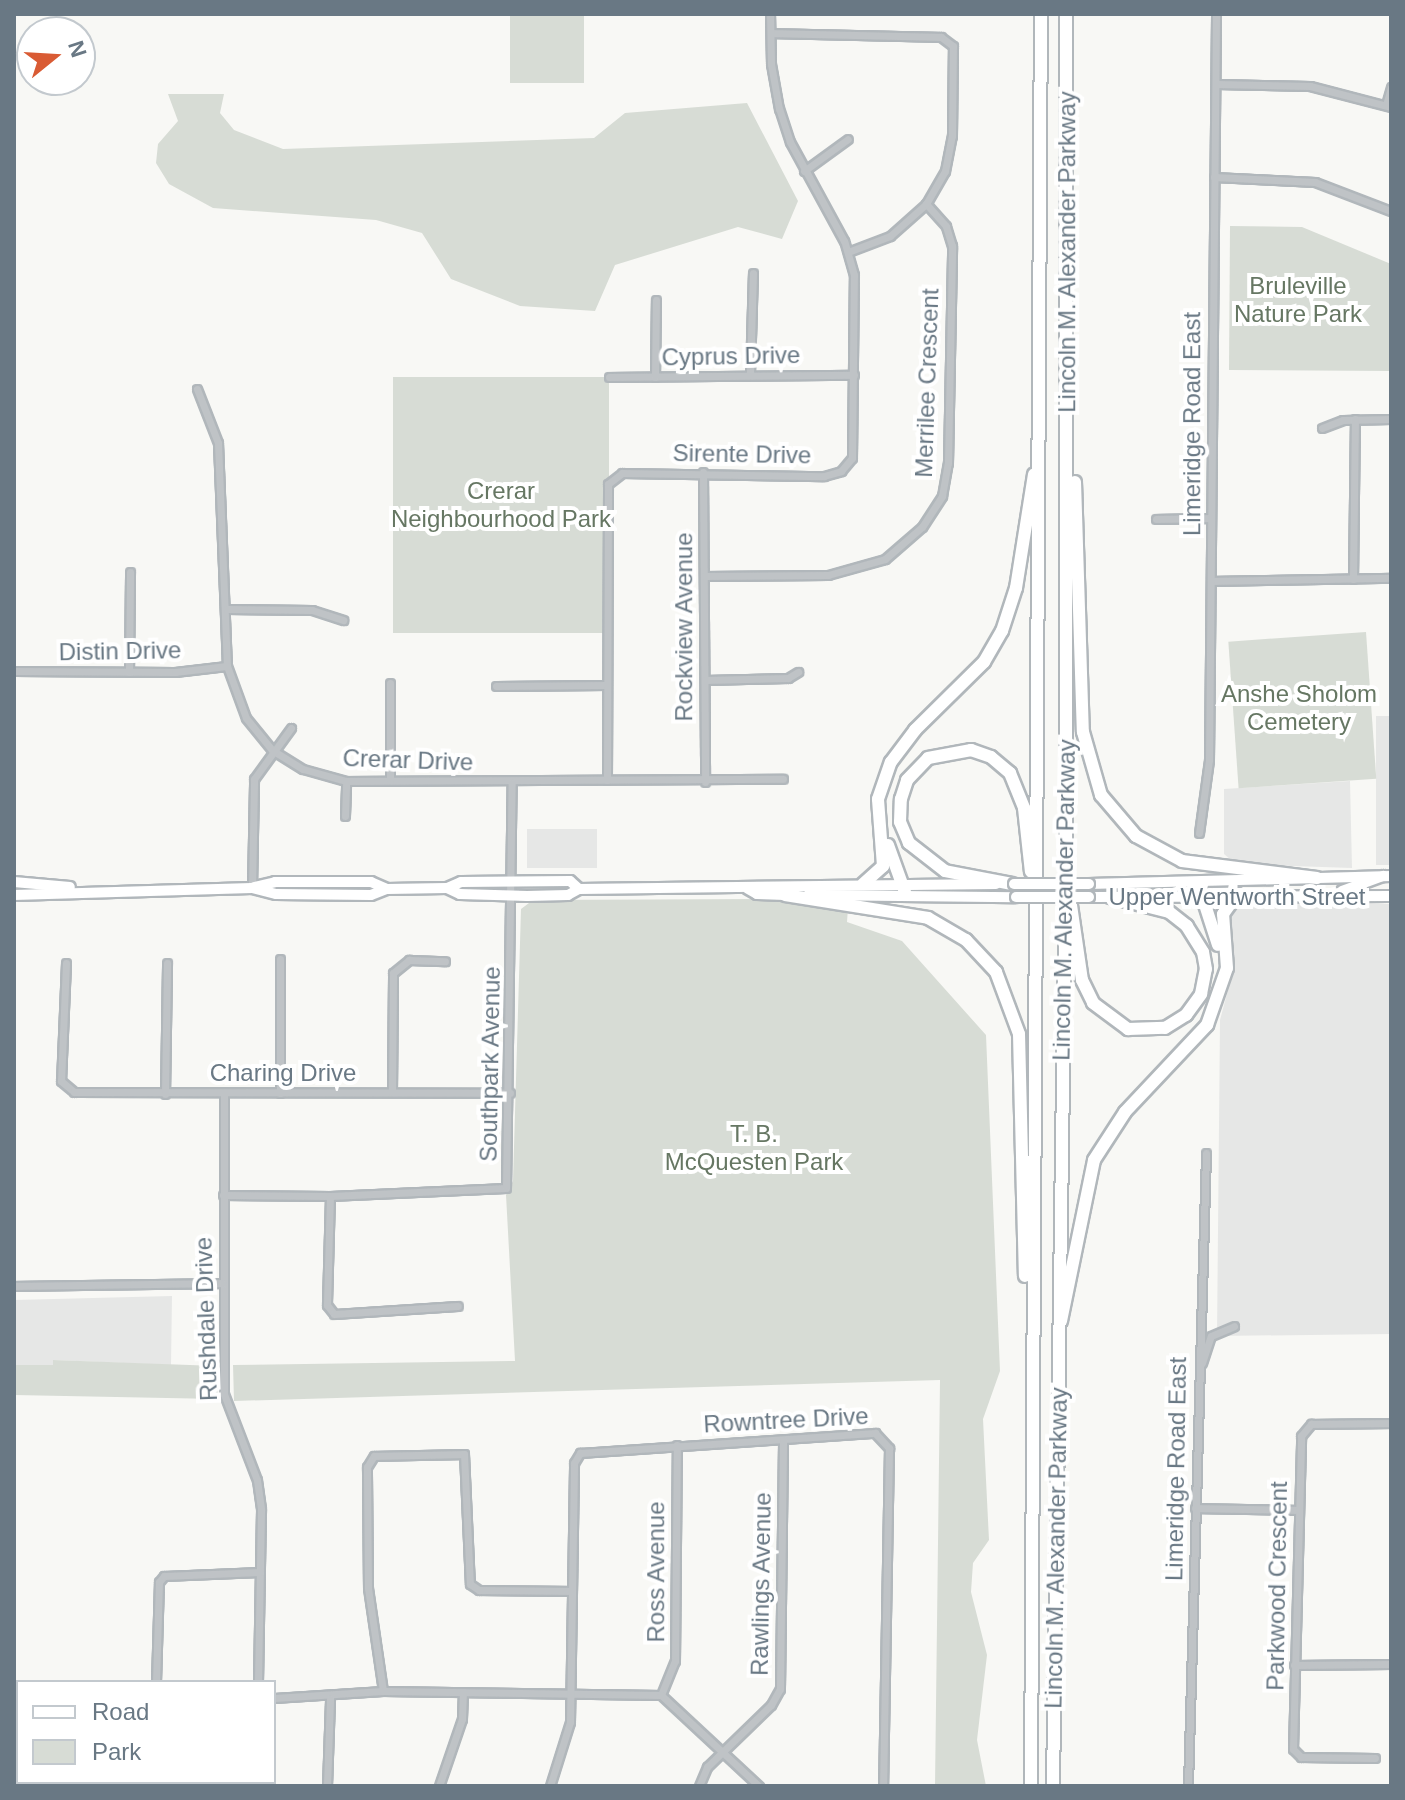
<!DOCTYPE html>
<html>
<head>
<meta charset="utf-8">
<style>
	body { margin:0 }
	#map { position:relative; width:1405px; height:1800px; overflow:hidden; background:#f8f8f5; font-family:Arial,sans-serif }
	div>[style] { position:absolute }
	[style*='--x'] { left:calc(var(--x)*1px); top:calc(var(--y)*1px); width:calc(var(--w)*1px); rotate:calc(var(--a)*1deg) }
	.built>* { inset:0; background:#e6e7e6; transform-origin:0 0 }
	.green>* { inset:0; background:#d7dcd5; transform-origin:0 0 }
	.roads { filter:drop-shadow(2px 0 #b1b7bb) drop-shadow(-2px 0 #b1b7bb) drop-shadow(0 2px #b1b7bb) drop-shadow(0 -2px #b1b7bb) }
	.street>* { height:7px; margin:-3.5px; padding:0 3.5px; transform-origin:3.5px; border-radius:3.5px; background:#bfc3c6 }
	.secondary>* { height:10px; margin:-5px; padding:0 5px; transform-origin:5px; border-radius:5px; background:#fff }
	.highway>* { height:12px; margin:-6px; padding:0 6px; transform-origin:6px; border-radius:6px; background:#fff }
	.bridges { filter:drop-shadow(2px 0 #b1b7bb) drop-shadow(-2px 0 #b1b7bb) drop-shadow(0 2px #b1b7bb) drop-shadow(0 -2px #b1b7bb) }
	.secondary-bridge>* { height:10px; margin:-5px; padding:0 5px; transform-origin:5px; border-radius:5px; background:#fff }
	span { translate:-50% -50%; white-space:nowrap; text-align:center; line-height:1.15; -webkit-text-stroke:8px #fff; paint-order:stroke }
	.street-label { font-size:24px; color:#697884 }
	.park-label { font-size:24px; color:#667763 }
	.frame { position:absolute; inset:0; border:16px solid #697884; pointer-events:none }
	.legend { position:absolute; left:16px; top:1680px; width:260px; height:104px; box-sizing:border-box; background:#fff; border:2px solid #c3c9ce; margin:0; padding:10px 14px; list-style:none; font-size:24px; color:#697884 }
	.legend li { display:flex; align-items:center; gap:16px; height:40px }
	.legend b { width:40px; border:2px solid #c3c9ce }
	.north { position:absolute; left:16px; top:16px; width:80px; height:80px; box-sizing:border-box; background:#fff; border:2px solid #c3c9ce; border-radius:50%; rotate:72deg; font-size:22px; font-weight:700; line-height:32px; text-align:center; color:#697884 }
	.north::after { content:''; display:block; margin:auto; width:28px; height:36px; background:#d95b34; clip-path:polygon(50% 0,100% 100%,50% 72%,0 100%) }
</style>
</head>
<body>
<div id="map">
	<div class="built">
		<div style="left:1376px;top:716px;width:15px;height:149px"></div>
		<div style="clip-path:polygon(1350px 781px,1352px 868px,1236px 864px,1224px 854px,1224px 789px)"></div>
		<div style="left:527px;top:829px;width:70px;height:39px"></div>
		<div style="clip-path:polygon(1250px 900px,1391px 904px,1391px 1334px,1217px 1336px,1220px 1020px,1232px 975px,1229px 917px,1236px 905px)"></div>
		<div style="clip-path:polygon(172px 1296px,171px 1365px,54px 1360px,54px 1365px,14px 1365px,14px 1300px)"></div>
	</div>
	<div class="green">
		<div style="left:510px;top:14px;width:74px;height:69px"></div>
		<div style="clip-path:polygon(168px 94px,224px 94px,220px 113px,234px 130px,283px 149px,594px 138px,625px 113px,747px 103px,798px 201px,782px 239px,738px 227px,615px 265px,595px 311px,520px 306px,451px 279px,422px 233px,376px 220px,213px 208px,169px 184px,156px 163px,158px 144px,178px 121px)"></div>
		<div style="clip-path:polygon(1230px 226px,1302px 227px,1391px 264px,1391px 371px,1229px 370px)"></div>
		<div style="left:393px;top:377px;width:216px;height:256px"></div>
		<div style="left:1366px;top:632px;width:147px;height:138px;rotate:86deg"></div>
		<div style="clip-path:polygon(764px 899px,848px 908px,847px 922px,902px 941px,986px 1035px,1000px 1371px,983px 1419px,989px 1540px,973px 1563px,971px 1592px,987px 1655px,977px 1740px,986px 1786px,935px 1786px,940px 1380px,234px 1401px,233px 1365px,515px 1361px,506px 1195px,513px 1181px,521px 909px,533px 900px)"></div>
		<div style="clip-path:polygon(53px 1360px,217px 1366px,218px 1399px,14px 1395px,14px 1365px,53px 1365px)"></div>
	</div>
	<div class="roads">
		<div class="street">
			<div style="--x:1216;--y:84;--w:94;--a:1.2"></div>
			<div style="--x:1310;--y:86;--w:84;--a:14.5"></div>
			<div style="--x:1386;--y:105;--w:19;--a:-74"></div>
			<div style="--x:804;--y:171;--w:54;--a:-36"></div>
			<div style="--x:1214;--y:177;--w:101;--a:2.8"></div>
			<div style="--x:1315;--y:182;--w:81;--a:20.9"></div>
			<div style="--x:848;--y:252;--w:45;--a:-20.9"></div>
			<div style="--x:890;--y:236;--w:48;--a:-41.6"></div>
			<div style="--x:750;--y:373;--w:100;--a:-88.3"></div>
			<div style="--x:609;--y:377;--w:245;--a:-0.5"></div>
			<div style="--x:655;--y:377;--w:77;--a:-89.3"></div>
			<div style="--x:197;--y:389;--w:58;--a:68.7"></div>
			<div style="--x:218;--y:443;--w:223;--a:87.7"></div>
			<div style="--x:227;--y:666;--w:55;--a:69.9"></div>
			<div style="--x:246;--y:718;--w:41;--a:50.9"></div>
			<div style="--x:272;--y:750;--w:36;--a:32"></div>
			<div style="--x:303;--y:769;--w:45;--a:15.6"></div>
			<div style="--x:346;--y:781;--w:437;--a:-0.3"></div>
			<div style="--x:1322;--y:428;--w:22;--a:-21"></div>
			<div style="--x:1343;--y:420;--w:48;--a:-1.2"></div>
			<div style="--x:703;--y:472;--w:310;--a:89.6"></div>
			<div style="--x:1156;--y:519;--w:55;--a:-1"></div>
			<div style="--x:704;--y:576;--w:124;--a:-0.5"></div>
			<div style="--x:828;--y:575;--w:59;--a:-15.7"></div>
			<div style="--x:885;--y:559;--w:49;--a:-40.9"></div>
			<div style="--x:922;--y:527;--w:37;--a:-57"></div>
			<div style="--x:942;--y:496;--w:34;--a:-80"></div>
			<div style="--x:948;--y:463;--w:217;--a:-88.9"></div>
			<div style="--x:952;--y:246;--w:21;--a:-107"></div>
			<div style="--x:946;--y:226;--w:30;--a:-132"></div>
			<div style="--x:926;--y:204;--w:38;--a:-60"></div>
			<div style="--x:945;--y:171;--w:36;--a:-79"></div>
			<div style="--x:952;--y:136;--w:90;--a:-89.4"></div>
			<div style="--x:953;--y:46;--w:15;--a:-143"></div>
			<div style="--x:941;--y:37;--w:170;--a:-178.7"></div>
			<div style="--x:1353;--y:579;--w:160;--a:-89.3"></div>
			<div style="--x:1212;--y:581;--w:179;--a:-1"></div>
			<div style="--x:227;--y:609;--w:85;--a:0.7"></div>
			<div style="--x:312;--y:610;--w:33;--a:18"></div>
			<div style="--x:14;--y:671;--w:161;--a:0.4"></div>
			<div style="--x:175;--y:672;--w:52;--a:-6.6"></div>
			<div style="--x:129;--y:672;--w:100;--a:-89.4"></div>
			<div style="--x:705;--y:680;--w:83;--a:-1.4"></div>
			<div style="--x:788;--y:678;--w:12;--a:-31"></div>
			<div style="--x:496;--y:686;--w:110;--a:-0.5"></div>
			<div style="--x:390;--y:780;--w:97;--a:-90"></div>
			<div style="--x:607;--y:780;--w:296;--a:-89.8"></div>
			<div style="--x:608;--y:484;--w:18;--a:-38"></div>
			<div style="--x:622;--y:473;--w:202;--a:0.9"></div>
			<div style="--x:824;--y:476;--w:18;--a:-16"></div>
			<div style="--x:841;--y:471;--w:17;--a:-50"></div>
			<div style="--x:852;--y:458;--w:183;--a:-89.4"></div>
			<div style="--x:854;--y:275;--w:35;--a:-106"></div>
			<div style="--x:844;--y:241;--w:113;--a:-118.6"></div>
			<div style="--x:790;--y:142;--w:35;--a:-108"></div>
			<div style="--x:779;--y:109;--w:46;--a:-100.1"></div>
			<div style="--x:771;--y:64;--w:50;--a:-91.1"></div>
			<div style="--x:345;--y:816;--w:35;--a:-88"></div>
			<div style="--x:1199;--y:833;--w:74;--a:-82.2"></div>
			<div style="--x:1209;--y:760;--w:746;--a:-89.46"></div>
			<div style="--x:252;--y:888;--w:109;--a:-88.9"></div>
			<div style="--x:254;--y:779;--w:63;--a:-54"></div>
			<div style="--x:66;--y:963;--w:118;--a:92.4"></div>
			<div style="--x:61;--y:1081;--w:17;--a:40"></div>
			<div style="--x:74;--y:1092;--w:436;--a:0.1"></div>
			<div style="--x:392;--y:1092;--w:119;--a:-89.5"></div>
			<div style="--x:393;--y:973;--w:21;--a:-39"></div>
			<div style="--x:409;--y:960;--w:36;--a:2"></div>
			<div style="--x:224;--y:1093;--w:301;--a:90"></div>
			<div style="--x:224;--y:1394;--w:92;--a:69"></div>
			<div style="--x:257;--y:1480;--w:30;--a:82"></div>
			<div style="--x:261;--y:1510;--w:172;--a:91"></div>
			<div style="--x:280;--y:1093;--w:134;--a:-90"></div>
			<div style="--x:165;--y:1094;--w:131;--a:-89.1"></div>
			<div style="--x:223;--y:1195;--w:107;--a:0.5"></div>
			<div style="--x:330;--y:1196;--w:176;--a:-2.6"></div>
			<div style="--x:506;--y:1188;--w:406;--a:-89.2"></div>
			<div style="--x:330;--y:1196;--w:109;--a:91.6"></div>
			<div style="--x:327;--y:1305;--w:11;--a:52"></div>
			<div style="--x:334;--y:1314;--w:124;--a:-3.7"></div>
			<div style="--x:14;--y:1286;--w:209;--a:-0.8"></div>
			<div style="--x:1202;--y:1363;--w:28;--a:-72"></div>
			<div style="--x:1211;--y:1336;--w:25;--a:-23"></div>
			<div style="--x:1195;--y:1508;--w:103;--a:1.1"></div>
			<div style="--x:1294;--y:1665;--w:97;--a:-0.6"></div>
			<div style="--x:156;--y:1682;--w:100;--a:-88.3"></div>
			<div style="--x:159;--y:1582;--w:8;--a:-50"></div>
			<div style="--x:164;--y:1576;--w:96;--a:-2.4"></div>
			<div style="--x:383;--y:1691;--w:104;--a:-98.3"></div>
			<div style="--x:368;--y:1588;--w:121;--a:-90.5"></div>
			<div style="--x:367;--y:1467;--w:13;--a:-58"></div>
			<div style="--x:374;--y:1456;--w:90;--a:-1.3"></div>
			<div style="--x:464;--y:1454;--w:130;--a:87.4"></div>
			<div style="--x:470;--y:1584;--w:11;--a:34"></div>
			<div style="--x:479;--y:1590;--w:93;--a:0.6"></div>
			<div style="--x:661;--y:1695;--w:37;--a:-68"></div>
			<div style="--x:675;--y:1661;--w:216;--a:-89.5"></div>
			<div style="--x:274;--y:1698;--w:109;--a:-3.7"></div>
			<div style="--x:383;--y:1691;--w:278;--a:0.8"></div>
			<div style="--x:661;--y:1695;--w:134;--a:42.9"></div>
			<div style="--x:1375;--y:1758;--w:74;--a:-179.2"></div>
			<div style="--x:1301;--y:1757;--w:11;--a:-135"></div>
			<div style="--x:1293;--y:1749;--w:313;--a:-88.5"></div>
			<div style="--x:1301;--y:1436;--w:16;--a:-50"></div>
			<div style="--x:1311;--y:1424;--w:80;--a:-0.7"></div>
			<div style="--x:327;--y:1786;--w:88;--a:-88"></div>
			<div style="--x:439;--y:1786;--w:71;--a:-71.1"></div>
			<div style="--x:462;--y:1719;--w:27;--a:-88"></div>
			<div style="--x:550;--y:1786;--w:67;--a:-72.6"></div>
			<div style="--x:570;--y:1722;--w:259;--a:-89.1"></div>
			<div style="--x:574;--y:1463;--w:12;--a:-59"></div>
			<div style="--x:580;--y:1453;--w:296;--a:-3.9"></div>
			<div style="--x:875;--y:1433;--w:21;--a:47"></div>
			<div style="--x:889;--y:1448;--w:338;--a:91"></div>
			<div style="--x:699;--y:1786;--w:21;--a:-67"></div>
			<div style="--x:707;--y:1767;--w:89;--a:-44.1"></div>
			<div style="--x:771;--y:1705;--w:18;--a:-61"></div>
			<div style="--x:780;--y:1689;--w:249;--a:-89.3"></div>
			<div style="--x:1188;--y:1786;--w:633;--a:-88.37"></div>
		</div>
		<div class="secondary">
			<div style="--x:14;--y:882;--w:56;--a:5.1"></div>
			<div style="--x:1089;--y:884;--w:302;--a:-1.5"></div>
			<div style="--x:254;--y:887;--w:22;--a:-13"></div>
			<div style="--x:275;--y:882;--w:96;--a:0"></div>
			<div style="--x:371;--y:882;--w:17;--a:24"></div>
			<div style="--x:447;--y:888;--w:14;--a:25"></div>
			<div style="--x:460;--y:894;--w:67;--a:1.7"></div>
			<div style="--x:527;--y:896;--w:41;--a:-1.4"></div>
			<div style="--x:568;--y:895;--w:13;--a:-29"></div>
			<div style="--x:579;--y:889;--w:417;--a:-0.7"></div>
			<div style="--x:748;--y:889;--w:10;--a:29"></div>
			<div style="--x:757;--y:894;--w:35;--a:2"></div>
			<div style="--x:1342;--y:891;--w:44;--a:-20.1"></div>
			<div style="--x:14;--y:895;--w:238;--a:-1.7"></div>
			<div style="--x:252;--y:888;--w:25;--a:14"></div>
			<div style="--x:276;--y:894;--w:95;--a:0.6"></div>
			<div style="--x:371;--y:895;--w:17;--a:-21"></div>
			<div style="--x:387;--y:889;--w:60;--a:-1"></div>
			<div style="--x:447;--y:888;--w:15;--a:-23"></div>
			<div style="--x:461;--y:882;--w:109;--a:-0.5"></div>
			<div style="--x:570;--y:881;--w:12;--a:42"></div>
			<div style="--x:808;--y:895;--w:208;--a:0.6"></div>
			<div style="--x:1089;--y:897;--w:302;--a:-0.2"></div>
		</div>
		<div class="highway">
			<div style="--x:1075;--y:482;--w:250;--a:88.2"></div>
			<div style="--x:1083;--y:732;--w:66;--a:74.1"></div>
			<div style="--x:1101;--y:795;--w:54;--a:49.5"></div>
			<div style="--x:1136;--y:836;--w:52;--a:28.5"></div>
			<div style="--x:1182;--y:861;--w:136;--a:7.2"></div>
			<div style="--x:888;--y:845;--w:53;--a:70.2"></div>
			<div style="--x:1198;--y:883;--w:65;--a:72.1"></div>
			<div style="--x:863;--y:884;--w:27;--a:-42"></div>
			<div style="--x:883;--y:866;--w:67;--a:-94.3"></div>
			<div style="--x:878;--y:799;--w:39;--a:-71"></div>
			<div style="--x:891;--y:762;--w:40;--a:-53"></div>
			<div style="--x:915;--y:730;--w:97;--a:-44.6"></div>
			<div style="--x:984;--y:662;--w:36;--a:-60"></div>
			<div style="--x:1002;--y:631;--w:45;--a:-72"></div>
			<div style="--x:1016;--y:588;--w:115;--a:-81"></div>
			<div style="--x:1012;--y:884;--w:68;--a:-169"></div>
			<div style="--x:945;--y:871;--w:46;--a:-142.1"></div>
			<div style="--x:909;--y:843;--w:23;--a:-113"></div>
			<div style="--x:900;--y:822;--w:23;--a:-88"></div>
			<div style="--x:901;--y:799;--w:20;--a:-72"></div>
			<div style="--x:907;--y:780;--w:30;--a:-46"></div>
			<div style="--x:928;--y:758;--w:44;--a:-10.5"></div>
			<div style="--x:971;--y:750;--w:21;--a:19"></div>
			<div style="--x:991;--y:757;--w:25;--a:40"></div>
			<div style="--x:1010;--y:773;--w:38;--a:68"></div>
			<div style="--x:1024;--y:808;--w:64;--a:83.8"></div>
			<div style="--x:785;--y:895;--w:145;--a:9.1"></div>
			<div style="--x:928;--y:918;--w:44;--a:30.1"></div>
			<div style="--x:966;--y:940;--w:44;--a:46.8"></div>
			<div style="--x:996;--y:972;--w:66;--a:69.6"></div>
			<div style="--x:1019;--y:1034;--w:242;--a:88.6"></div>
			<div style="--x:1071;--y:905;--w:76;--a:81.7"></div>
			<div style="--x:1082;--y:980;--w:25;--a:64"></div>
			<div style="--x:1093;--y:1003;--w:44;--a:36.6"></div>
			<div style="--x:1128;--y:1029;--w:37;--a:-2"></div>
			<div style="--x:1165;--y:1028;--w:25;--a:-32"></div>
			<div style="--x:1186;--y:1015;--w:26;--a:-54"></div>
			<div style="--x:1201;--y:994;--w:25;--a:-79"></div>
			<div style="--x:1206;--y:969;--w:17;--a:-100"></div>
			<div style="--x:1203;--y:952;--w:31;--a:-122"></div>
			<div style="--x:1187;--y:926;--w:23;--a:-142"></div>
			<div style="--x:1169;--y:912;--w:61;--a:-165.7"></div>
			<div style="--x:1061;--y:1321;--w:164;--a:-78.4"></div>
			<div style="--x:1094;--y:1160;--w:57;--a:-57.1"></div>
			<div style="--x:1125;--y:1112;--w:120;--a:-46.7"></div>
			<div style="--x:1207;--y:1025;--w:60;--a:-70.7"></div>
			<div style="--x:1227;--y:968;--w:54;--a:-94.2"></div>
			<div style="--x:1223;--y:914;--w:24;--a:-54"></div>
			<div style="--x:1031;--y:1786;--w:1772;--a:-89.68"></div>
			<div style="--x:1053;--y:1786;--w:919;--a:-89.19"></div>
			<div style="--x:1066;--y:867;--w:853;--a:-90"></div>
		</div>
	</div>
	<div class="bridges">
		<div class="secondary-bridge">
			<div style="--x:1014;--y:884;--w:75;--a:0"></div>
			<div style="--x:1016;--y:897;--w:73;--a:0"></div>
		</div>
	</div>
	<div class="street-label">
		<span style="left:1067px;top:252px;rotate:-90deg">Lincoln M. Alexander Parkway</span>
		<span style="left:731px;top:356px;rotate:-1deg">Cyprus Drive</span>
		<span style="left:927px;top:383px;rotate:-88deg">Merrilee Crescent</span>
		<span style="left:1192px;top:424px;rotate:-90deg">Limeridge Road East</span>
		<span style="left:742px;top:454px;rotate:1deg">Sirente Drive</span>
		<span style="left:684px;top:627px;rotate:-90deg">Rockview Avenue</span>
		<span style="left:120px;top:651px;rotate:-1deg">Distin Drive</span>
		<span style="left:408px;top:760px;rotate:2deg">Crerar Drive</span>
		<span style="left:1237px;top:897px">Upper Wentworth Street</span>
		<span style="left:1064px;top:900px;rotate:-89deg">Lincoln M. Alexander Parkway</span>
		<span style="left:490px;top:1064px;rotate:-89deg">Southpark Avenue</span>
		<span style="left:283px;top:1073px">Charing Drive</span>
		<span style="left:206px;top:1319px;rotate:-92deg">Rushdale Drive</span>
		<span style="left:786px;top:1420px;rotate:-3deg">Rowntree Drive</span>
		<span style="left:1176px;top:1469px;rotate:-89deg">Limeridge Road East</span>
		<span style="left:1056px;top:1548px;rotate:-89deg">Lincoln M. Alexander Parkway</span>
		<span style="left:656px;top:1572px;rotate:-90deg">Ross Avenue</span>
		<span style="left:761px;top:1584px;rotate:-89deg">Rawlings Avenue</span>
		<span style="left:1277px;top:1586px;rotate:-89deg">Parkwood Crescent</span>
	</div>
	<div class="park-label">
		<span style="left:1298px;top:300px">Bruleville<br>Nature Park</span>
		<span style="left:501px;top:505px">Crerar<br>Neighbourhood Park</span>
		<span style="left:1299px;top:708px">Anshe Sholom<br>Cemetery</span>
		<span style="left:754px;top:1148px">T. B.<br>McQuesten Park</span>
	</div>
	<div class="frame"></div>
	<ul class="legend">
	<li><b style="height:10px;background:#fff"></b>Road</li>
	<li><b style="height:22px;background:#d7dcd5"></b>Park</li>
	</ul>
	<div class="north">N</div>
</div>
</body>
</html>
